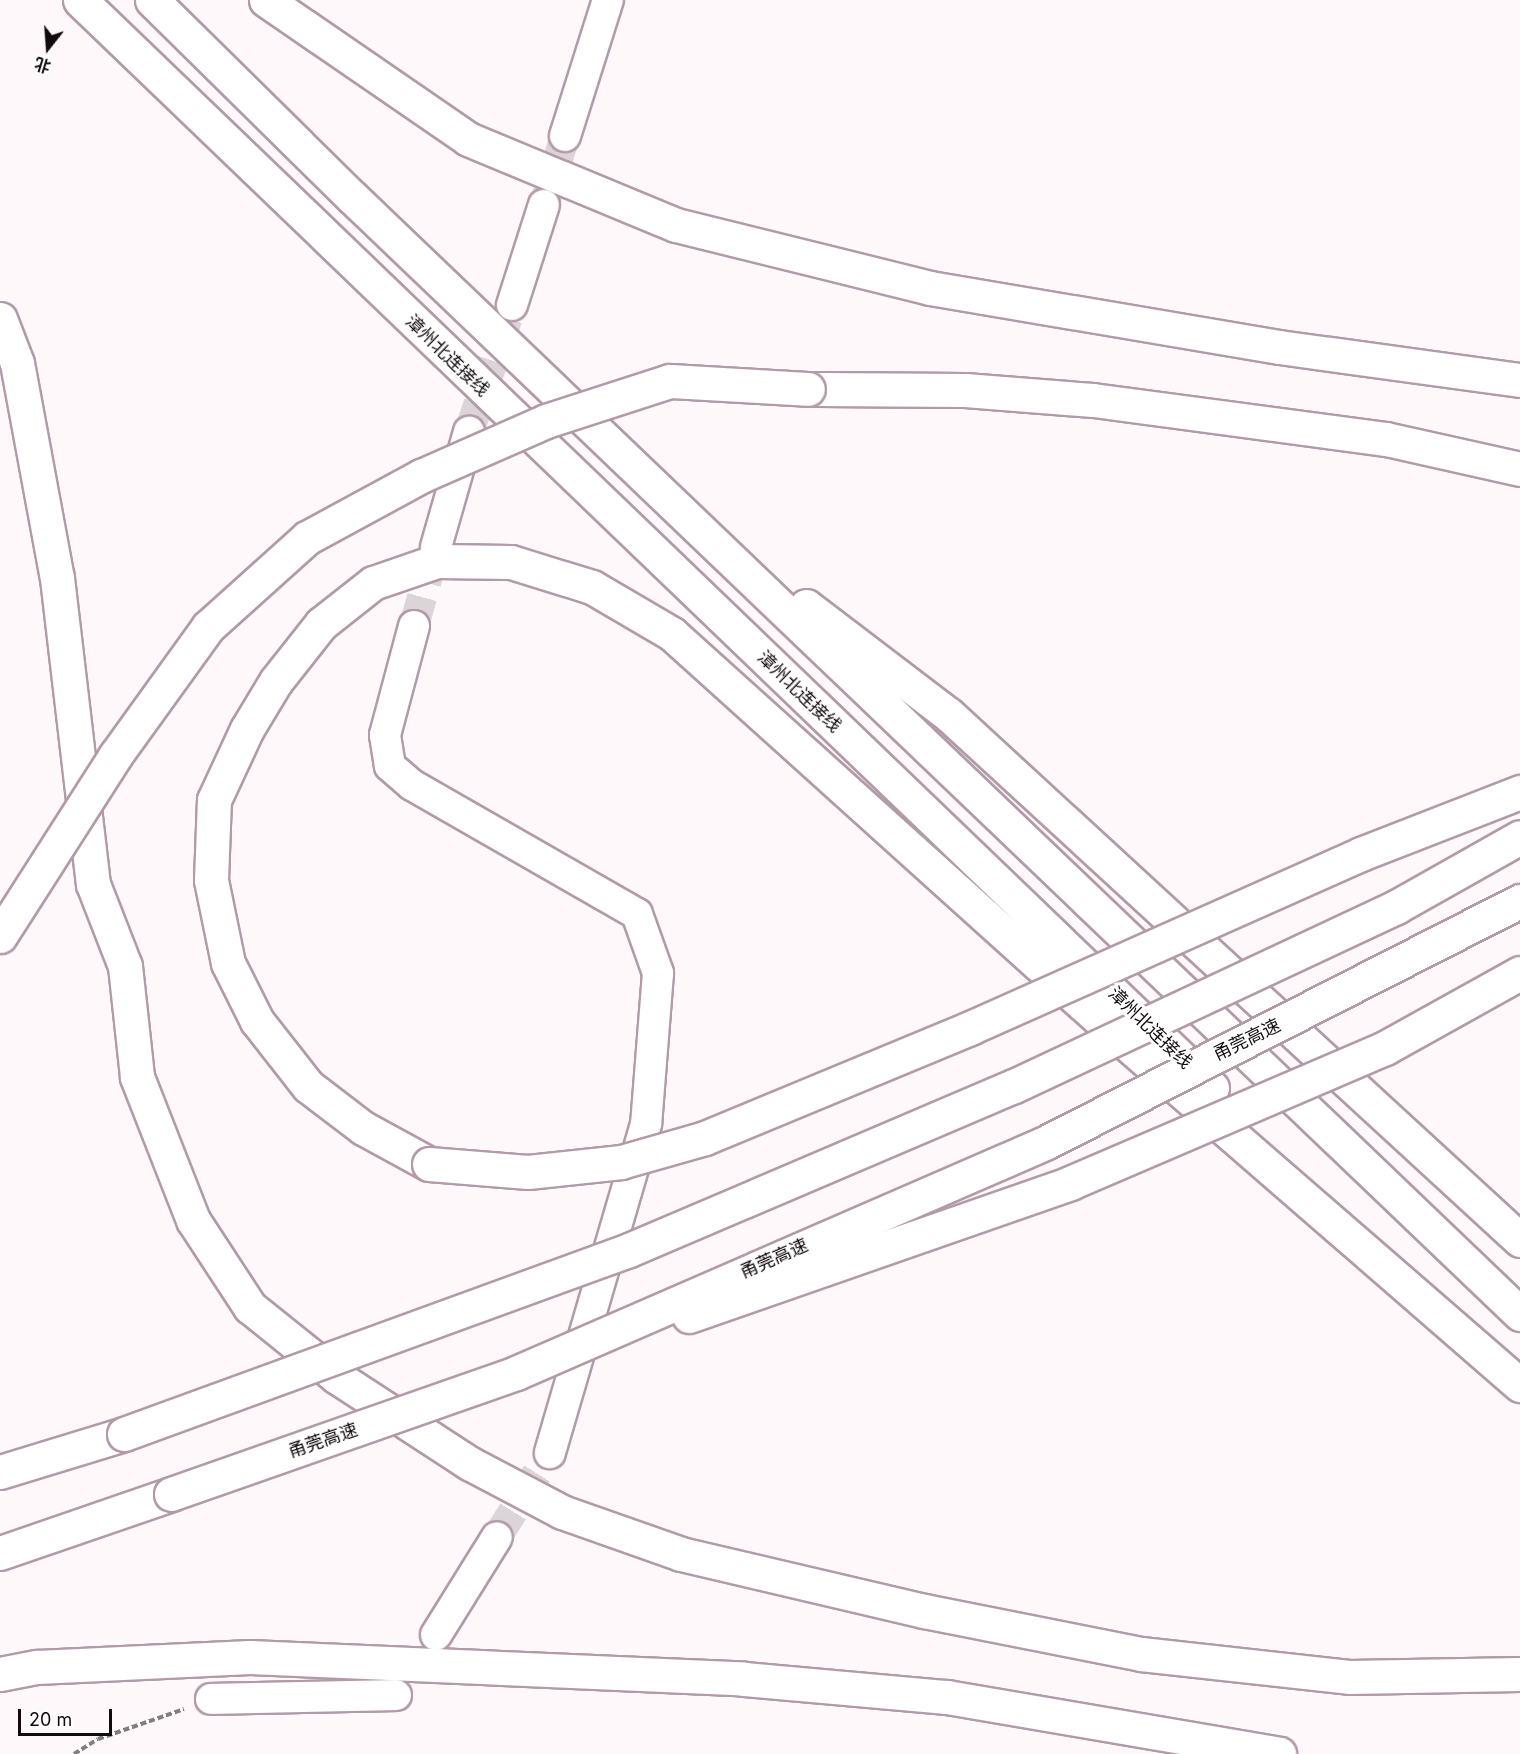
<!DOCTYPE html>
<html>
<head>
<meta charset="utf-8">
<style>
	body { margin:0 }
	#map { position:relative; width:1520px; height:1754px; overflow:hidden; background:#fef8fb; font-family:Inter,"Noto Sans SC",sans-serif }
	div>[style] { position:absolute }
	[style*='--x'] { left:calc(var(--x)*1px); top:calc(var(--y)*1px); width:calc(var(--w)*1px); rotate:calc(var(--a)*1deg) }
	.street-tunnel>* { height:30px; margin-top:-15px; transform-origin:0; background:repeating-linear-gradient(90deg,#dbd4d8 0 30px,transparent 0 45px) }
	.path>* { height:4px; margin-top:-2px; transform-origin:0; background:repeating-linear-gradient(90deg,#837c80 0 6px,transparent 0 9px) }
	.roads { filter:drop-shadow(2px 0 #b39aa8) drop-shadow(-2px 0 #b39aa8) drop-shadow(0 2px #b39aa8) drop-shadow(0 -2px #b39aa8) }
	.street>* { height:30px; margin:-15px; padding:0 15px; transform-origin:15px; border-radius:15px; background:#fff }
	.highway>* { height:33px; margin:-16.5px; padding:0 16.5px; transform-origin:16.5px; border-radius:16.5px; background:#fff }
	.bridges { filter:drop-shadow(2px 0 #b39aa8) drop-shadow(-2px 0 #b39aa8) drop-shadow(0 2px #b39aa8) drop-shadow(0 -2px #b39aa8) }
	.highway-bridge>* { height:33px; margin:-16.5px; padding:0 16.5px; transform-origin:16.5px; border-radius:16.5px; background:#fff }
	span { translate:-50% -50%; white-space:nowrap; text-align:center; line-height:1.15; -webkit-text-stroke:6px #fff; paint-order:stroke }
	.street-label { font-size:18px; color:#120a0f }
	.north { position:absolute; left:18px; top:18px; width:60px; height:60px; -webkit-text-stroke:4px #fff; paint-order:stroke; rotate:197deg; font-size:16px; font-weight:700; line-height:24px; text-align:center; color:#120a0f }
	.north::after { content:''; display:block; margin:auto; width:21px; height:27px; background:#120a0f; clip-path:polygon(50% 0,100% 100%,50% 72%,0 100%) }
	.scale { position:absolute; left:18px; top:1709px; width:94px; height:27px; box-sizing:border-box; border:3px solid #120a0f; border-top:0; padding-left:8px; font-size:18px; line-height:21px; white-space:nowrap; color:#120a0f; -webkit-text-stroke:4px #fff; paint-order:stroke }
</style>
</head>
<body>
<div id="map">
	<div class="street-tunnel">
		<div style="--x:544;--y:205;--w:72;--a:-73.1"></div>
		<div style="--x:469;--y:432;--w:134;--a:-71.3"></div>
		<div style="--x:414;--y:626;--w:82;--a:-74.4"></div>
		<div style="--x:497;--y:1537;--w:99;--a:-57.8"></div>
	</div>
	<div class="path">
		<div style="--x:74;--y:1754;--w:28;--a:-32"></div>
		<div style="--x:98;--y:1739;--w:91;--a:-19.2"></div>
	</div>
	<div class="roads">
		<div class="street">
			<div style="--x:565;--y:136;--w:143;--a:-72.5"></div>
			<div style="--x:512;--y:305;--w:105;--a:-72.3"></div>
			<div style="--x:436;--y:547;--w:120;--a:-74"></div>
			<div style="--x:414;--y:626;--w:113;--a:104.9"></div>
			<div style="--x:385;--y:735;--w:31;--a:81"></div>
			<div style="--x:390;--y:766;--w:29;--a:41"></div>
			<div style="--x:412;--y:785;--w:259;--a:29.8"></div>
			<div style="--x:637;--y:914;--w:63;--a:70.4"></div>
			<div style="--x:658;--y:973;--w:151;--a:94.5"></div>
			<div style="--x:646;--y:1124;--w:343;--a:106.3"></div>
			<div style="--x:436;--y:1635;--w:115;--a:-58.1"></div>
			<div style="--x:211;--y:1699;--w:185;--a:-1.2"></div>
		</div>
		<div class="highway">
			<div style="--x:80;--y:0;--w:1570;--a:43.86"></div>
			<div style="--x:152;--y:0;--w:282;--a:44.6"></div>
			<div style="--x:353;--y:198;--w:1615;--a:43.72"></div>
			<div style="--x:266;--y:0;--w:245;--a:34.5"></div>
			<div style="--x:468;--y:139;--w:225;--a:22.5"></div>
			<div style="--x:676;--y:225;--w:262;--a:13.9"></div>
			<div style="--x:930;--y:288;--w:354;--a:9.6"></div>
			<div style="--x:1279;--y:347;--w:243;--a:7.8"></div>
			<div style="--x:0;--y:319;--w:47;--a:68.9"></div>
			<div style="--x:17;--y:363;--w:219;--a:79.5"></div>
			<div style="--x:57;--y:578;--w:308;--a:83.3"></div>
			<div style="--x:93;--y:884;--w:88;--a:68.7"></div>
			<div style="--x:125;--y:966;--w:112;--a:83.8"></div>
			<div style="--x:137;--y:1077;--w:154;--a:68.6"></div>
			<div style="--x:193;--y:1220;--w:104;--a:56.8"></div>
			<div style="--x:250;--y:1307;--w:112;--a:38.8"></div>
			<div style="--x:337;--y:1377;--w:158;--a:33.1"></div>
			<div style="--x:469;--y:1463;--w:105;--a:27.8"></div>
			<div style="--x:562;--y:1512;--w:126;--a:19.4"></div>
			<div style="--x:681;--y:1554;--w:250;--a:13.2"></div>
			<div style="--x:924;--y:1611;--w:221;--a:11.2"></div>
			<div style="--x:1141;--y:1654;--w:209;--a:6.3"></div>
			<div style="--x:1349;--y:1677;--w:171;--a:-1"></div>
			<div style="--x:808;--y:389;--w:157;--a:0.4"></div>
			<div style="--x:965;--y:390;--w:128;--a:4.5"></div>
			<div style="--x:1093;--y:400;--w:296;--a:7.6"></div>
			<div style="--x:1386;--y:439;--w:137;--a:12.6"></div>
			<div style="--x:806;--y:606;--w:178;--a:37.3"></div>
			<div style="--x:948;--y:714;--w:777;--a:42.6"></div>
			<div style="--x:429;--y:1164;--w:75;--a:-151.4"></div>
			<div style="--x:363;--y:1128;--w:69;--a:-142.6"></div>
			<div style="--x:308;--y:1086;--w:83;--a:-128.1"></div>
			<div style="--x:257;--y:1021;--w:65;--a:-116.6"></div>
			<div style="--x:228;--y:963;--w:85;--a:-101.6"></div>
			<div style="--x:211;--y:880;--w:80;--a:-87.9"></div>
			<div style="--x:214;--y:800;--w:78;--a:-65.1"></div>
			<div style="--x:247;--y:729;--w:56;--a:-58.9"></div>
			<div style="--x:276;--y:681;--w:73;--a:-51.7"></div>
			<div style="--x:321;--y:624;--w:66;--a:-38.3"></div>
			<div style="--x:373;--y:583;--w:68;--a:-19"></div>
			<div style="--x:437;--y:561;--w:74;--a:0.8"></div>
			<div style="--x:511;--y:562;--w:85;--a:17.2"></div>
			<div style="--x:592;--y:587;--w:93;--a:30.4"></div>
			<div style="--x:672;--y:634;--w:611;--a:42.02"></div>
			<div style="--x:1126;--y:1043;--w:522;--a:40.96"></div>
			<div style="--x:0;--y:1472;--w:130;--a:-17"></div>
			<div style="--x:0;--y:1553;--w:181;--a:-19"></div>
			<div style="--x:0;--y:1674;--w:38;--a:-11"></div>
			<div style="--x:37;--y:1667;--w:213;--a:-2.7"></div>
			<div style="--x:250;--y:1657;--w:494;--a:2.5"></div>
			<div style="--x:744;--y:1679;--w:204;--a:5.1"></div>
			<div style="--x:947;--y:1697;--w:337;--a:9.7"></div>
		</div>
	</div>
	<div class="bridges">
		<div class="highway-bridge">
			<div style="--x:0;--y:936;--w:214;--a:-57.4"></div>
			<div style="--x:115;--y:756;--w:159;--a:-54.2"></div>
			<div style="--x:208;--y:627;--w:133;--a:-42"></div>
			<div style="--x:307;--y:538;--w:130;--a:-28.5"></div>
			<div style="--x:421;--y:476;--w:137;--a:-23.7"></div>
			<div style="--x:546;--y:421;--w:130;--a:-17.9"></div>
			<div style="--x:670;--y:381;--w:138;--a:3.3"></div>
			<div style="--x:429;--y:1164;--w:99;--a:4.6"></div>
			<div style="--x:528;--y:1172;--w:94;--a:-6.1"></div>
			<div style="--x:621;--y:1162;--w:87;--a:-15.9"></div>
			<div style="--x:705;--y:1138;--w:287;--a:-22.5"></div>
			<div style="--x:970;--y:1028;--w:428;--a:-24"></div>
			<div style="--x:1361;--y:854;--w:171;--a:-21.3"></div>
			<div style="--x:689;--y:1316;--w:404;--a:-19.2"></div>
			<div style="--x:1070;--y:1183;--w:343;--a:-23.2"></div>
			<div style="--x:1385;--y:1048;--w:154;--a:-29.1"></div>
			<div style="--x:124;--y:1434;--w:537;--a:-20.02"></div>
			<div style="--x:629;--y:1250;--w:418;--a:-23.1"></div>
			<div style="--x:1014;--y:1086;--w:422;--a:-25.1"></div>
			<div style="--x:1396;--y:907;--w:142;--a:-29.4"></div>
			<div style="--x:171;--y:1494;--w:366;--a:-19.3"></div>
			<div style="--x:516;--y:1373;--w:577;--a:-23.5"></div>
			<div style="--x:1045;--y:1143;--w:533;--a:-27"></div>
		</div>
	</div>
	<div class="street-label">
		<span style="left:447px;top:356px;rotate:44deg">漳州北连接线</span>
		<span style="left:799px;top:692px;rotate:44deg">漳州北连接线</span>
		<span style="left:1150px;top:1028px;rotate:44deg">漳州北连接线</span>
		<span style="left:1247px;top:1040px;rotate:-26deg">甬莞高速</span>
		<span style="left:774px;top:1259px;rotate:-24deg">甬莞高速</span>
		<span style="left:323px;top:1441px;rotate:-19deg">甬莞高速</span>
	</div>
	<div class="north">北</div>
	<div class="scale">20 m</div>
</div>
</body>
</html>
